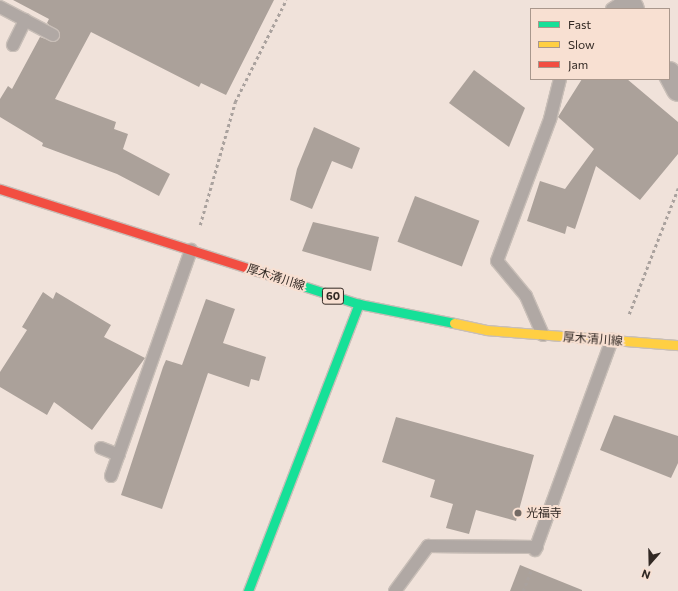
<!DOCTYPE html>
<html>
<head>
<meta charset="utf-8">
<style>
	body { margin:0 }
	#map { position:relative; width:678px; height:591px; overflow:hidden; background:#f0e2da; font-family:Commissioner,"Noto Sans JP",sans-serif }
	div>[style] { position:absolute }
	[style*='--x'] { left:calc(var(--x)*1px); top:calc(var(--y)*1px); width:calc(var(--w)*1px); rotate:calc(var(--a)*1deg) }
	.building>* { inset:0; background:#aba19a; transform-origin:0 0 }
	.path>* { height:2.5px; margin-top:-1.25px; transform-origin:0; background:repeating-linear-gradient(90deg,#aaa29e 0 3px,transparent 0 6px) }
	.roads { filter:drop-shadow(1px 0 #c8beb7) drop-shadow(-1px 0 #c8beb7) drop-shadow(0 1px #c8beb7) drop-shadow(0 -1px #c8beb7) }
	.lane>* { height:12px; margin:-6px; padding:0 6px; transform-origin:6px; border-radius:6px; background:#b0a8a4 }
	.street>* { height:22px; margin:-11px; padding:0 11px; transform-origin:11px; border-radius:11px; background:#b0a8a4 }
	.fast>* { height:9px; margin:-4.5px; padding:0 4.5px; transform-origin:4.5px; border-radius:4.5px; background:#16e098 }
	.slow>* { height:9px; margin:-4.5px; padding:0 4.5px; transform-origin:4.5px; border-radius:4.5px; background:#ffcf43 }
	.jam>* { height:9px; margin:-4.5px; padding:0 4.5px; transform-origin:4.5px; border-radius:4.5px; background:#f24e42 }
	.dots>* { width:11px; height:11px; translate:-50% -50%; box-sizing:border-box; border:2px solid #f8e0d2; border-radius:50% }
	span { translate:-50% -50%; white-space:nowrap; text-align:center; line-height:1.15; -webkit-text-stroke:4px #f8e0d2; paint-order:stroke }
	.shield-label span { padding:1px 3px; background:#f8e0d2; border:1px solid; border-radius:3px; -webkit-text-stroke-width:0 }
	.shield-label { font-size:11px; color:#322924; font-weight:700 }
	.street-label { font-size:12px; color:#322924 }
	.poi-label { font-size:12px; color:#322924 }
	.left { translate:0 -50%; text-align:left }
	.legend { position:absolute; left:530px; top:8px; width:140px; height:72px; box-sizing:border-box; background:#f8e0d2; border:1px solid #a9978c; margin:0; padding:5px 7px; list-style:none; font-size:12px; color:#322924 }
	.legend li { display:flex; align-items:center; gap:8px; height:20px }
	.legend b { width:20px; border:1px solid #a9978c }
	.north { position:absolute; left:630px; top:543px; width:40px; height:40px; -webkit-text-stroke:3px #f8e0d2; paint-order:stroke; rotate:200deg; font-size:11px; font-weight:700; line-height:16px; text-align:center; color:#322924 }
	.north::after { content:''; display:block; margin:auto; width:14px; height:18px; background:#322924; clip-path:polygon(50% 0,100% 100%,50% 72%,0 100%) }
</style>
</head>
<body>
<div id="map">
	<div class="building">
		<div style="clip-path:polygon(13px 0,274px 0,226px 95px,201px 83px,199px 87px,91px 32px,55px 99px,116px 122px,114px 129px,128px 134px,123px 149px,170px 174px,159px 196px,117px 174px,42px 146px,43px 143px,0 117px,0 99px,8px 86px,12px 89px,40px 37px,54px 42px,60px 35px,47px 23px,49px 19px)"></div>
		<div style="clip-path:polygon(474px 70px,525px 108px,509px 147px,449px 103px)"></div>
		<div style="clip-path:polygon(582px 79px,627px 79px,678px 122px,678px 154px,640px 200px,596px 166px,575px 229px,567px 226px,565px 234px,527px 221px,540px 181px,565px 189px,594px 149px,558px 117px)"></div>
		<div style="clip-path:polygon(314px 127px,360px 148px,352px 169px,332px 161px,312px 209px,290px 200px,297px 169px)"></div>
		<div style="left:415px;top:196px;width:69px;height:49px;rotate:21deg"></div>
		<div style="clip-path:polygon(313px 222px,379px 237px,371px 271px,302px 251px)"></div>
		<div style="clip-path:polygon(43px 292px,53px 299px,56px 292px,111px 325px,104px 337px,145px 358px,92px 430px,54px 402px,47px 415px,0 387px,0 372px,27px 330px,22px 327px)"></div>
		<div style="clip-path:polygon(206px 299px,235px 309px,223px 343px,266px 357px,259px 381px,251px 379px,249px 387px,208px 373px,162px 509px,121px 495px,163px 367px,166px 360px,182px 365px)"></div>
		<div style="clip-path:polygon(614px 415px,678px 436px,678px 463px,671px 478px,600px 450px)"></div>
		<div style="clip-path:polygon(396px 417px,534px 455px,516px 521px,476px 510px,469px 534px,446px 528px,453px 504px,430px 497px,435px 480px,382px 462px)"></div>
		<div style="clip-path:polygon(520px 565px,582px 590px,582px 591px,510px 591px)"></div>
	</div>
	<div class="path">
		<div style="--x:200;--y:225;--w:128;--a:-74.1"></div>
		<div style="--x:235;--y:102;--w:114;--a:-63.4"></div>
		<div style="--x:629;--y:314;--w:135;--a:-68.7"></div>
		<div style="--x:523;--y:591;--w:22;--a:-69"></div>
	</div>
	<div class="roads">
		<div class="lane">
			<div style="--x:0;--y:7;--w:60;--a:27.8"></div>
			<div style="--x:612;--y:9;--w:17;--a:-33"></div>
			<div style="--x:13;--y:45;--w:28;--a:-64"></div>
			<div style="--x:543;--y:335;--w:43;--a:-113.6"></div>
			<div style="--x:526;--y:296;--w:45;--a:-129.6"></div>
			<div style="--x:497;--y:261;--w:152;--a:-69.5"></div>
			<div style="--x:550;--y:119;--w:41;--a:-76"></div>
			<div style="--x:101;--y:448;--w:19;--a:21"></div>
			<div style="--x:111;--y:476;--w:240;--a:-70.5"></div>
			<div style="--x:535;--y:550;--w:224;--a:-69.9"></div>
			<div style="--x:395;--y:591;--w:56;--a:-53.7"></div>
			<div style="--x:428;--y:546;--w:109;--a:0.5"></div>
		</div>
		<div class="street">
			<div style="--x:628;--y:0;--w:10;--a:61"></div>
			<div style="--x:669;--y:73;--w:19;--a:62"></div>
		</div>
		<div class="fast">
			<div style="--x:297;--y:284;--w:65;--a:17.9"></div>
			<div style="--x:359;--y:304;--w:97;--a:11.3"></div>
			<div style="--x:248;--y:591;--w:308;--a:-68.9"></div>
		</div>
		<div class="slow">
			<div style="--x:454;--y:323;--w:34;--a:12"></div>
			<div style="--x:487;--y:330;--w:192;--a:4.5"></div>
		</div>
		<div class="jam">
			<div style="--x:0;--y:189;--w:312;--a:17.7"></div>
		</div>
	</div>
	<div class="dots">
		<div style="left:518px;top:513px;background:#746a64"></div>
	</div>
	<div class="shield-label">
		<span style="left:333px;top:296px">60</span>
	</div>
	<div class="street-label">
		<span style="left:276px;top:277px;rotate:18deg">厚木清川線</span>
		<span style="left:593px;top:339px;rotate:4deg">厚木清川線</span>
	</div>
	<div class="poi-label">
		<span class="left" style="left:526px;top:513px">光福寺</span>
	</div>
	<ul class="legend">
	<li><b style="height:5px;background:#16e098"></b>Fast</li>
	<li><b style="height:5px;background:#ffcf43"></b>Slow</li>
	<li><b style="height:5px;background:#f24e42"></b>Jam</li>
	</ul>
	<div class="north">N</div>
</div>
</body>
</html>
